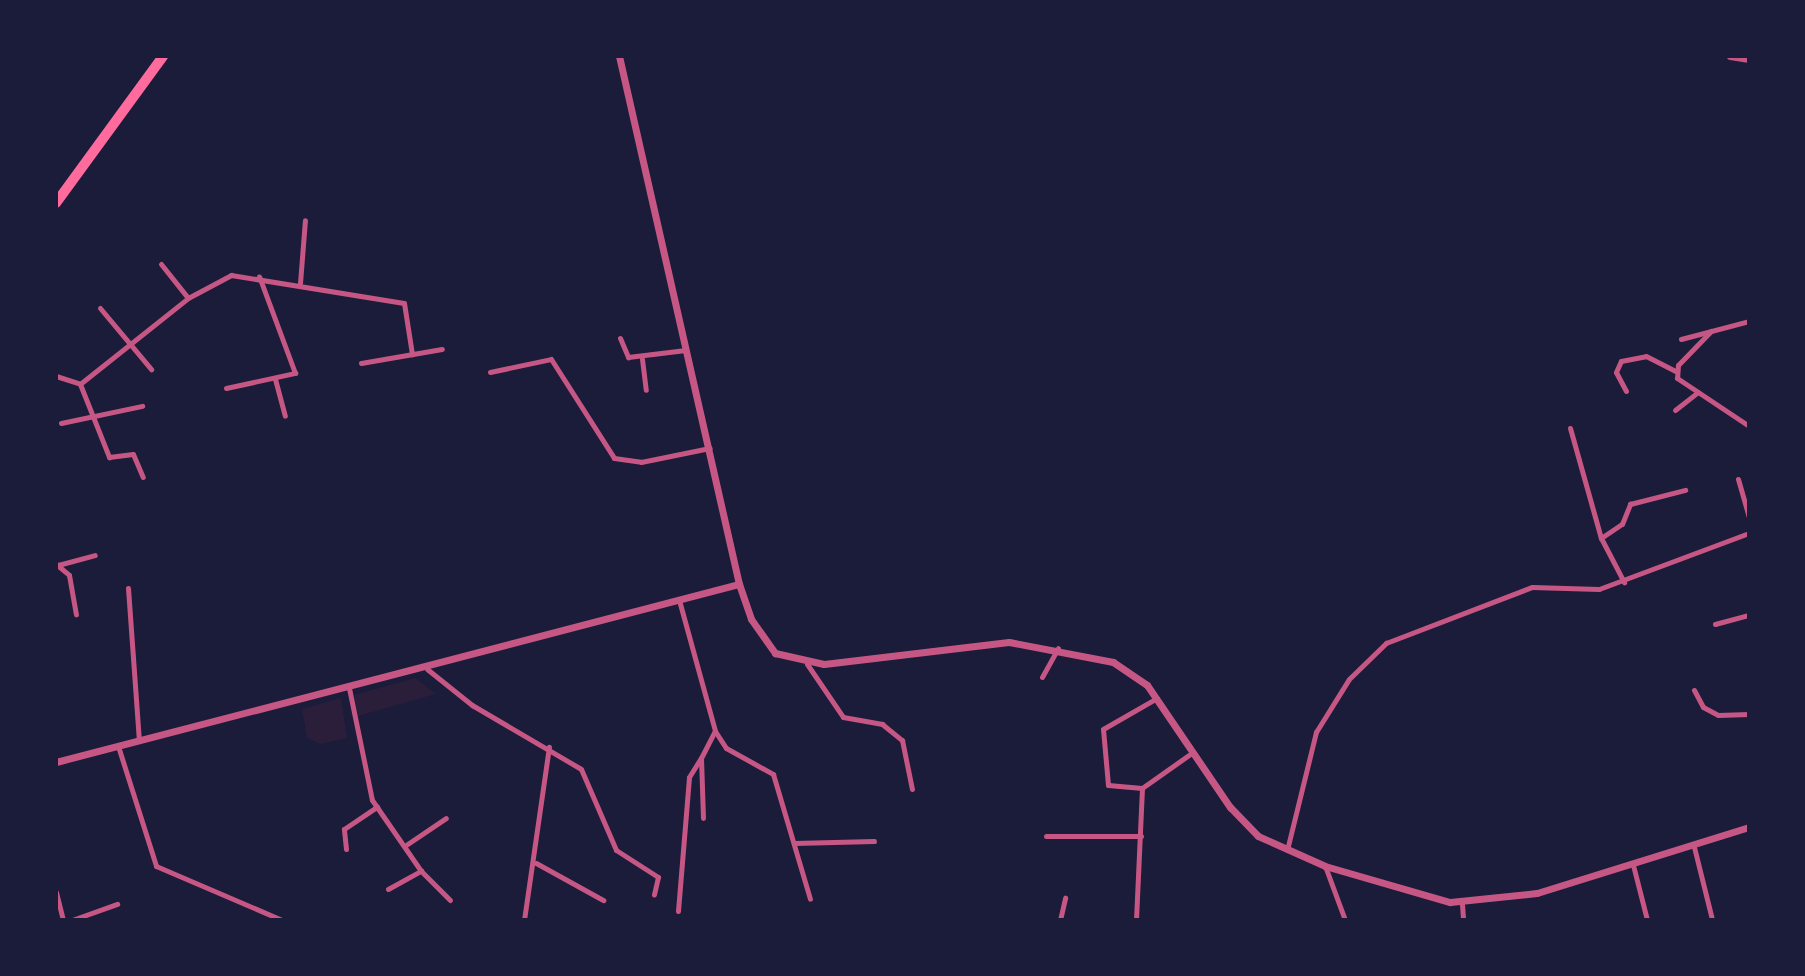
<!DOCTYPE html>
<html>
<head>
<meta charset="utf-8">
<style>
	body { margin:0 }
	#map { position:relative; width:1805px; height:976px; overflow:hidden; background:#1b1b3a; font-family:"Open Sans",sans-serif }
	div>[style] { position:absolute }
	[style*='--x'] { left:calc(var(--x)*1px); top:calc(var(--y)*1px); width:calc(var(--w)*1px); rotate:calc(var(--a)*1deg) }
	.green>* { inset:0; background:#2a1e3b }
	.minor>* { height:5px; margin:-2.5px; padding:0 2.5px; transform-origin:2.5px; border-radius:2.5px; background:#c65784 }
	.tertiary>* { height:7px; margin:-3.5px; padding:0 3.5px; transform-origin:3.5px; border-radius:3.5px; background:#c65784 }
	.trunk>* { height:10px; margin:-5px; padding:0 5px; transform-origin:5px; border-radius:5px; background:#ff6b9d }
	span { translate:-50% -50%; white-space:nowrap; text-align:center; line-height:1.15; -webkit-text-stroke:5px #1b1b3a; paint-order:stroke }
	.frame { position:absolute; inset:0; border:58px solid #1b1b3a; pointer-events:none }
</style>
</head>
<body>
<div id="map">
	<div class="green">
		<div style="clip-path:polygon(415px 678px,436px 694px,358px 716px,354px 695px)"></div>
		<div style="clip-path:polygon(341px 698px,347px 738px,320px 744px,307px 738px,302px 709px)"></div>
	</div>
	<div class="minor">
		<div style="--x:161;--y:264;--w:43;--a:51.5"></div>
		<div style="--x:300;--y:283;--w:63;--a:-85.5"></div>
		<div style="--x:100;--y:308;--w:80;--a:50.1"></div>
		<div style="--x:1711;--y:331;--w:47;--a:134.1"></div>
		<div style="--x:1678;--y:365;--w:13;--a:94"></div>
		<div style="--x:1677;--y:378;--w:87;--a:33.7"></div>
		<div style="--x:620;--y:338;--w:21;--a:67"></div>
		<div style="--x:628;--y:357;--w:58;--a:-6.9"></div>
		<div style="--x:1681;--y:339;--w:70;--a:-14.8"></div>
		<div style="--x:642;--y:359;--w:31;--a:83"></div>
		<div style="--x:361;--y:363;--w:82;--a:-9.8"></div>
		<div style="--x:490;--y:372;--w:62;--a:-12"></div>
		<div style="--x:551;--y:359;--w:117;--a:57.5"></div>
		<div style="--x:614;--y:458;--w:27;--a:8"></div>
		<div style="--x:641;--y:462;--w:70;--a:-11.5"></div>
		<div style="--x:56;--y:376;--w:25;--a:18"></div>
		<div style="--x:80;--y:384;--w:138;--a:-38.5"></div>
		<div style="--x:188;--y:298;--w:49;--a:-28.1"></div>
		<div style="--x:231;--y:275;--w:175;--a:9.2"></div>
		<div style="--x:404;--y:303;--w:52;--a:81.1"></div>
		<div style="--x:275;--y:379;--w:38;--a:75"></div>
		<div style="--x:80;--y:384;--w:79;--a:68.3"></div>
		<div style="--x:109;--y:457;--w:24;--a:-7"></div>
		<div style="--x:133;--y:454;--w:25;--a:67"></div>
		<div style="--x:226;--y:388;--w:71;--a:-12.3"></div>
		<div style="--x:295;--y:373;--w:103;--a:-110.4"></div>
		<div style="--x:1626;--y:391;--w:21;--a:-118"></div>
		<div style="--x:1616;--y:372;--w:12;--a:-66"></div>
		<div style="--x:1621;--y:361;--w:25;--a:-11"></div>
		<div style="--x:1646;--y:356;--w:33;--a:27"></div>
		<div style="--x:1675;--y:410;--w:29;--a:-38"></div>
		<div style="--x:61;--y:423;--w:83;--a:-11.9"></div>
		<div style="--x:1570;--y:428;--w:114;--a:74.3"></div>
		<div style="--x:1601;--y:538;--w:50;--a:62.4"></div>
		<div style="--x:1738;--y:479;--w:40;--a:74"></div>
		<div style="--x:1601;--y:538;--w:25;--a:-34"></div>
		<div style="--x:1622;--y:524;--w:22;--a:-68"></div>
		<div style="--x:1630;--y:504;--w:57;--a:-14.3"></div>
		<div style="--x:56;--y:564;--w:17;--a:40"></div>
		<div style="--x:69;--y:575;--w:40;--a:80"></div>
		<div style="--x:58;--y:565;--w:38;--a:-15"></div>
		<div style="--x:128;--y:588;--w:153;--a:85.9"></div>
		<div style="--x:679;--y:600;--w:136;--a:74.6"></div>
		<div style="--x:715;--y:731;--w:20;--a:57"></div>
		<div style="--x:726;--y:748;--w:54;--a:29"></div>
		<div style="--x:773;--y:774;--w:130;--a:73.5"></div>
		<div style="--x:1715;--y:624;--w:35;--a:-15"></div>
		<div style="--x:807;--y:664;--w:64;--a:55.8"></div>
		<div style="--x:843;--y:717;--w:40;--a:10"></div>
		<div style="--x:882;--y:724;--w:26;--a:39"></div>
		<div style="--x:902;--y:740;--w:50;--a:78.5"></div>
		<div style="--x:427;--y:669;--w:58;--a:38.7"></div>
		<div style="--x:472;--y:705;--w:126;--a:30.4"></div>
		<div style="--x:581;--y:769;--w:88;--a:66.6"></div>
		<div style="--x:616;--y:850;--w:50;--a:32.7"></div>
		<div style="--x:658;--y:877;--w:18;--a:103"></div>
		<div style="--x:1042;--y:677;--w:33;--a:-61"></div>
		<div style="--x:349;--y:688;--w:114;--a:78.4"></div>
		<div style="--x:372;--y:800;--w:86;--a:55.4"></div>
		<div style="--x:421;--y:871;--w:41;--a:45"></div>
		<div style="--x:1694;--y:690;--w:19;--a:62"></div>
		<div style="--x:1703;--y:707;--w:17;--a:28"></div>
		<div style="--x:1718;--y:715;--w:31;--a:-2"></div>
		<div style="--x:118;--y:746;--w:126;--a:72.4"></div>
		<div style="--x:156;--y:866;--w:137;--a:23.2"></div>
		<div style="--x:1142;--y:788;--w:34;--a:-175"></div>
		<div style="--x:1108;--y:785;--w:56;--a:-95.1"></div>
		<div style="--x:1103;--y:729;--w:62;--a:-29.9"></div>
		<div style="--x:703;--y:818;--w:60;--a:-91.9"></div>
		<div style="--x:701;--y:758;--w:30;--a:-63"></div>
		<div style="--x:1046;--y:836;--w:95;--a:0"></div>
		<div style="--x:794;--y:843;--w:80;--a:-1.4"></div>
		<div style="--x:406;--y:845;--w:48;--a:-34"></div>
		<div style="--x:1694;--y:847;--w:74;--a:76"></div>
		<div style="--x:346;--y:849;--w:20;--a:-96"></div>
		<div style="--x:344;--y:829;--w:40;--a:-34"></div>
		<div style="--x:1287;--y:850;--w:122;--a:-76.2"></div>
		<div style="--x:1316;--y:732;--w:62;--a:-58.1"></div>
		<div style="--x:1349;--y:679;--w:52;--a:-44.2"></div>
		<div style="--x:1386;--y:643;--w:156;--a:-21"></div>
		<div style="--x:1532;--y:587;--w:67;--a:1.7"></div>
		<div style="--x:1599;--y:589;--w:160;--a:-20.5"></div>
		<div style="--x:536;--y:863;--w:77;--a:28.9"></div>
		<div style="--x:1633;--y:865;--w:57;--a:75.7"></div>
		<div style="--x:1325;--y:866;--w:58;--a:69.7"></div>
		<div style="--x:388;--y:889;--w:38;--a:-29"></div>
		<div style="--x:56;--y:892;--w:29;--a:76"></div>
		<div style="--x:1462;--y:904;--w:16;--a:86"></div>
		<div style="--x:678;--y:911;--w:134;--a:-85.3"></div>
		<div style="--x:689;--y:777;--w:22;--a:-58"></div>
		<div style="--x:72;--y:920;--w:48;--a:-19.6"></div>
		<div style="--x:524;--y:920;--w:175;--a:-81.8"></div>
		<div style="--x:1060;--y:920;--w:23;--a:-77"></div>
		<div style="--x:1136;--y:920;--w:132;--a:-87.4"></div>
		<div style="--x:1142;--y:788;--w:62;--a:-35.2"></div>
	</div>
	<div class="tertiary">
		<div style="--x:619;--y:56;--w:541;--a:77.2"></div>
		<div style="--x:739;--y:584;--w:37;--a:71"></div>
		<div style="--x:751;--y:619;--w:42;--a:54.8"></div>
		<div style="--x:775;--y:653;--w:50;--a:12.7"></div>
		<div style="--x:824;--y:664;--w:186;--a:-6.8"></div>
		<div style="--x:1009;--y:642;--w:106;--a:10.9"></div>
		<div style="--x:1113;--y:662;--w:41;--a:34.1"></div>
		<div style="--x:1147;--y:685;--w:148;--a:55.8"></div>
		<div style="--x:1230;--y:807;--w:40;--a:46"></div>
		<div style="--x:1258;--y:836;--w:73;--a:24.1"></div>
		<div style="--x:1325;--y:866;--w:130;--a:16.1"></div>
		<div style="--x:1450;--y:902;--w:87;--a:-5.9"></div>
		<div style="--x:1537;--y:893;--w:222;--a:-17.3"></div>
		<div style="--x:1730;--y:56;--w:19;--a:9"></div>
		<div style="--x:56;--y:762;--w:706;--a:-14.61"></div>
	</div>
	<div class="trunk">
		<div style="--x:56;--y:203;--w:182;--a:-53.9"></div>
	</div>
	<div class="frame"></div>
</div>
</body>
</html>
